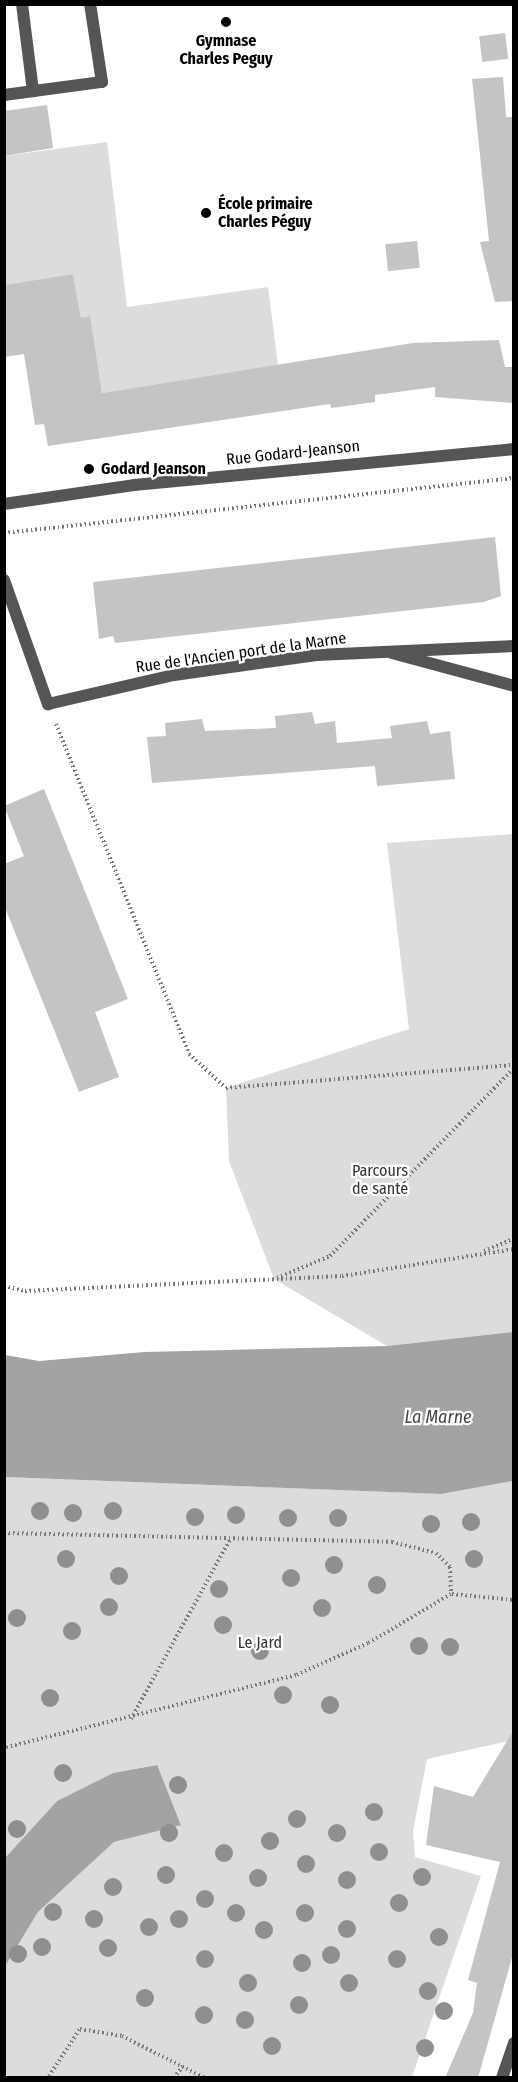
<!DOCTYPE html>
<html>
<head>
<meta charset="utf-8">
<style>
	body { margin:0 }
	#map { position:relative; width:518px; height:2082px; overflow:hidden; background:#fff; font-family:"Fira Sans Condensed",sans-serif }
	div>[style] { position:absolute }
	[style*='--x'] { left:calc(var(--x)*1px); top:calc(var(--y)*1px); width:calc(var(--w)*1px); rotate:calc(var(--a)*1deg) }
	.green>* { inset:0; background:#dcdcdc }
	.water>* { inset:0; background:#a3a3a3 }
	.building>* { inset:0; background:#c4c4c4; transform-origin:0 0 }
	.path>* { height:4px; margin-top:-2px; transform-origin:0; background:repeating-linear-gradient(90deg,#777 0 1.5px,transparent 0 4.5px) }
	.service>* { height:12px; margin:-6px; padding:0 6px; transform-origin:6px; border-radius:6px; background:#555 }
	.minor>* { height:12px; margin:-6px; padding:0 6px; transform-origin:6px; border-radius:6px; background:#555 }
	.tertiary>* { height:12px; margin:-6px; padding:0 6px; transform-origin:6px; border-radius:6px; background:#555 }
	.trees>* { width:18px; height:18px; margin:-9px; border-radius:50%; background:#8f8f8f }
	.dots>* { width:16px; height:16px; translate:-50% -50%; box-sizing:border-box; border:3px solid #fff; border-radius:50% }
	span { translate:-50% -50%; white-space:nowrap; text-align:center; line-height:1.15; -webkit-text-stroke:4.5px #fff; paint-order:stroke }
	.poi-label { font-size:16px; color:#000; font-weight:700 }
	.left { translate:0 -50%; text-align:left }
	.street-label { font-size:16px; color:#000 }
	.park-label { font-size:16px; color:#333 }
	.water-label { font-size:18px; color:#444; font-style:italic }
	.frame { position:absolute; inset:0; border:6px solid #000; pointer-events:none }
</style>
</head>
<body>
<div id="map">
	<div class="green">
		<div style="clip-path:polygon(107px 142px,127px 307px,268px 287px,278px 365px,102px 393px,89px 316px,81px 318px,73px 274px,5px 285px,5px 156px)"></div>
		<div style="clip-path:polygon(513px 834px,513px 1332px,387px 1346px,274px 1279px,229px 1161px,226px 1088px,409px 1029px,387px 843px)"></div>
		<div style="clip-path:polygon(5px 1477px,441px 1494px,513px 1481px,513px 1740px,427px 1759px,413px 1831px,415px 1857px,481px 1876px,412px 2077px,5px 2077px,4px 1966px,38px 1912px,114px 1842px,181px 1824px,156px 1765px,113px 1773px,57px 1801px,5px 1858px)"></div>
	</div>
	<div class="water">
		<div style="clip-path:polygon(513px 1332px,513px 1481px,441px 1494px,5px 1477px,5px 1355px,39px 1361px,145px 1352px,387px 1346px)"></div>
		<div style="clip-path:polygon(157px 1765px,181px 1825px,114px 1842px,38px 1912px,5px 1966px,5px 1858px,57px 1801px,113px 1773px)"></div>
	</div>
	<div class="building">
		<div style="left:505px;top:33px;width:26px;height:26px;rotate:83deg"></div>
		<div style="clip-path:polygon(503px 77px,506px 117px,513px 117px,513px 301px,495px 302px,480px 242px,489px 241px,472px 79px)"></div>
		<div style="clip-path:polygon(47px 105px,53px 148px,4px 156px,4px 111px)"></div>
		<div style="left:417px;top:241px;width:27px;height:32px;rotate:84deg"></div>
		<div style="clip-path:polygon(73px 274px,81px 318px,90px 316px,102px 393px,413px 343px,499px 340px,505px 367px,513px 367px,513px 403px,435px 397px,435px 387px,375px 395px,375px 402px,331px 408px,330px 404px,48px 446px,44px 424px,35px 425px,24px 354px,4px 357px,4px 285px)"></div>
		<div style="clip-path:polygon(495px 537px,501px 596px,484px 602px,115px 643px,113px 636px,99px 639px,93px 582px)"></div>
		<div style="clip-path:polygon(312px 712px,315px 724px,335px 721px,337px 743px,392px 738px,390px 726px,427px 721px,430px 734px,450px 731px,455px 779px,377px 786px,375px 766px,152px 783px,147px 737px,166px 736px,165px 723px,202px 719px,205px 731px,276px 728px,275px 716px)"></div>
		<div style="clip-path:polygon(44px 789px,128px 999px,95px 1012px,119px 1077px,79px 1092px,4px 905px,4px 864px,24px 856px,4px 806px)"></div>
		<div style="clip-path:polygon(513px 1731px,513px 1954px,478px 2078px,445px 2078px,473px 2013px,477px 1983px,468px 1980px,500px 1862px,426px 1845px,434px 1786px,473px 1797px)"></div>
	</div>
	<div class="path">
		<div style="--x:4;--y:533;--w:513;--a:-6.16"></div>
		<div style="--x:56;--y:724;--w:356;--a:68"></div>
		<div style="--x:189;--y:1054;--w:50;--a:42.6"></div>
		<div style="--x:226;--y:1088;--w:289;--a:-4.6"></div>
		<div style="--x:484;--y:1251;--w:32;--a:-22"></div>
		<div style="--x:277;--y:1278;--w:57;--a:-22.5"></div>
		<div style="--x:330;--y:1256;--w:263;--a:-45.6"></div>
		<div style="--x:4;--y:1286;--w:22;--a:13"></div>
		<div style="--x:25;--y:1291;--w:317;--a:-2.7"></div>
		<div style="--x:342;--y:1276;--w:174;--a:-8.9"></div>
		<div style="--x:4;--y:1533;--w:388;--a:1.3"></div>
		<div style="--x:392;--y:1542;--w:45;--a:14"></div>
		<div style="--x:436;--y:1553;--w:20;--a:45"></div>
		<div style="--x:450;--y:1567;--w:27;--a:88"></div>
		<div style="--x:451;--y:1594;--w:96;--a:149.4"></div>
		<div style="--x:368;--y:1643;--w:79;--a:156"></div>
		<div style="--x:296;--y:1675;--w:301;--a:166"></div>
		<div style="--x:452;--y:1594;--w:62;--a:5.5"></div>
		<div style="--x:131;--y:1719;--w:205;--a:-61.1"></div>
		<div style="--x:49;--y:2076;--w:56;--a:-56.6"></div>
		<div style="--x:80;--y:2029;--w:43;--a:9.5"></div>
		<div style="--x:122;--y:2036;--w:93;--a:26.8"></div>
		<div style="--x:174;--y:2078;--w:17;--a:-54"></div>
	</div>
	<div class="service">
		<div style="--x:22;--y:4;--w:88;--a:82.8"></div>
		<div style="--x:4;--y:95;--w:99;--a:-7.6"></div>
		<div style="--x:102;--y:82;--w:79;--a:-98.7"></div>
		<div style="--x:4;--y:580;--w:132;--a:70.5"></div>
	</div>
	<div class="minor">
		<div style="--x:392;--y:653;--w:126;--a:15.1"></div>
		<div style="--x:48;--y:704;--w:129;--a:-13"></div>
		<div style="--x:174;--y:675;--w:144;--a:-8"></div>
		<div style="--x:317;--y:655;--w:197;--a:-2.6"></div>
		<div style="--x:502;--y:2078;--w:37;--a:-71"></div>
	</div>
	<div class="tertiary">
		<div style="--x:4;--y:504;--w:131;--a:-8.3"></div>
		<div style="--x:134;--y:485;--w:382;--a:-5.4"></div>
	</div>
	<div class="trees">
		<div style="left:40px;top:1511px"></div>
		<div style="left:113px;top:1511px"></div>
		<div style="left:73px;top:1513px"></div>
		<div style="left:236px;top:1515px"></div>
		<div style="left:195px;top:1517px"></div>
		<div style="left:288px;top:1518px"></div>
		<div style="left:338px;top:1518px"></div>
		<div style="left:471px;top:1522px"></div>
		<div style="left:431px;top:1524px"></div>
		<div style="left:66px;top:1559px"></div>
		<div style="left:474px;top:1559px"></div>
		<div style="left:334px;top:1565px"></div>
		<div style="left:119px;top:1576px"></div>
		<div style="left:291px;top:1578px"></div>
		<div style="left:377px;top:1585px"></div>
		<div style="left:219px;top:1589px"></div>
		<div style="left:109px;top:1607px"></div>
		<div style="left:322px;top:1608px"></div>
		<div style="left:17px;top:1618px"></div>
		<div style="left:223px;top:1625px"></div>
		<div style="left:72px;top:1631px"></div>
		<div style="left:419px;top:1646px"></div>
		<div style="left:450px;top:1647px"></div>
		<div style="left:260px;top:1651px"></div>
		<div style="left:283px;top:1695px"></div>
		<div style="left:50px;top:1698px"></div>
		<div style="left:330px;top:1705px"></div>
		<div style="left:63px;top:1773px"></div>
		<div style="left:178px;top:1785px"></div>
		<div style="left:374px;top:1812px"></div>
		<div style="left:297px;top:1819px"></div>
		<div style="left:17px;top:1829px"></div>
		<div style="left:169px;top:1833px"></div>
		<div style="left:337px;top:1833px"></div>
		<div style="left:270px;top:1841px"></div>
		<div style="left:379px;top:1852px"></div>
		<div style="left:224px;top:1853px"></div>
		<div style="left:306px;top:1864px"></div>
		<div style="left:166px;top:1875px"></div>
		<div style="left:422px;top:1877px"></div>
		<div style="left:258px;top:1878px"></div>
		<div style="left:347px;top:1880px"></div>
		<div style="left:113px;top:1887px"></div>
		<div style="left:205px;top:1899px"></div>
		<div style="left:399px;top:1903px"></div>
		<div style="left:53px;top:1912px"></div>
		<div style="left:236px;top:1913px"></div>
		<div style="left:305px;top:1913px"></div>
		<div style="left:94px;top:1919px"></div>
		<div style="left:179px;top:1919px"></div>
		<div style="left:149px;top:1927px"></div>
		<div style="left:347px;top:1929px"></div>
		<div style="left:264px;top:1930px"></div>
		<div style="left:439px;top:1937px"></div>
		<div style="left:42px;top:1947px"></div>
		<div style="left:108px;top:1948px"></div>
		<div style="left:18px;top:1954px"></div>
		<div style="left:331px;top:1955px"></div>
		<div style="left:205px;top:1959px"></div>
		<div style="left:397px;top:1959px"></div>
		<div style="left:302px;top:1963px"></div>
		<div style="left:248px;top:1983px"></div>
		<div style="left:349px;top:1983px"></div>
		<div style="left:428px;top:1991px"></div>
		<div style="left:145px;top:1998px"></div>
		<div style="left:299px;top:2005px"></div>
		<div style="left:444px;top:2011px"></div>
		<div style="left:204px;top:2015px"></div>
		<div style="left:245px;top:2020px"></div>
		<div style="left:272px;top:2046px"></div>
		<div style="left:425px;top:2048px"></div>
	</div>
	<div class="dots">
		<div style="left:226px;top:22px;background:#000"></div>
		<div style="left:206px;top:213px;background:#000"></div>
		<div style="left:89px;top:469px;background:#000"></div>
	</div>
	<div class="poi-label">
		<span style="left:226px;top:50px">Gymnase<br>Charles Peguy</span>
		<span class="left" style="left:218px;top:213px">École primaire<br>Charles Péguy</span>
		<span class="left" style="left:101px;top:469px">Godard Jeanson</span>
	</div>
	<div class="street-label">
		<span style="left:293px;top:453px;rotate:-6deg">Rue Godard-Jeanson</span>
		<span style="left:241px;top:653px;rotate:-8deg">Rue de l'Ancien port de la Marne</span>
	</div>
	<div class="park-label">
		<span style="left:380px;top:1180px">Parcours<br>de santé</span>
		<span style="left:260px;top:1643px">Le Jard</span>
	</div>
	<div class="water-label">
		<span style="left:438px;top:1417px">La Marne</span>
	</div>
	<div class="frame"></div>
</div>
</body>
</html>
